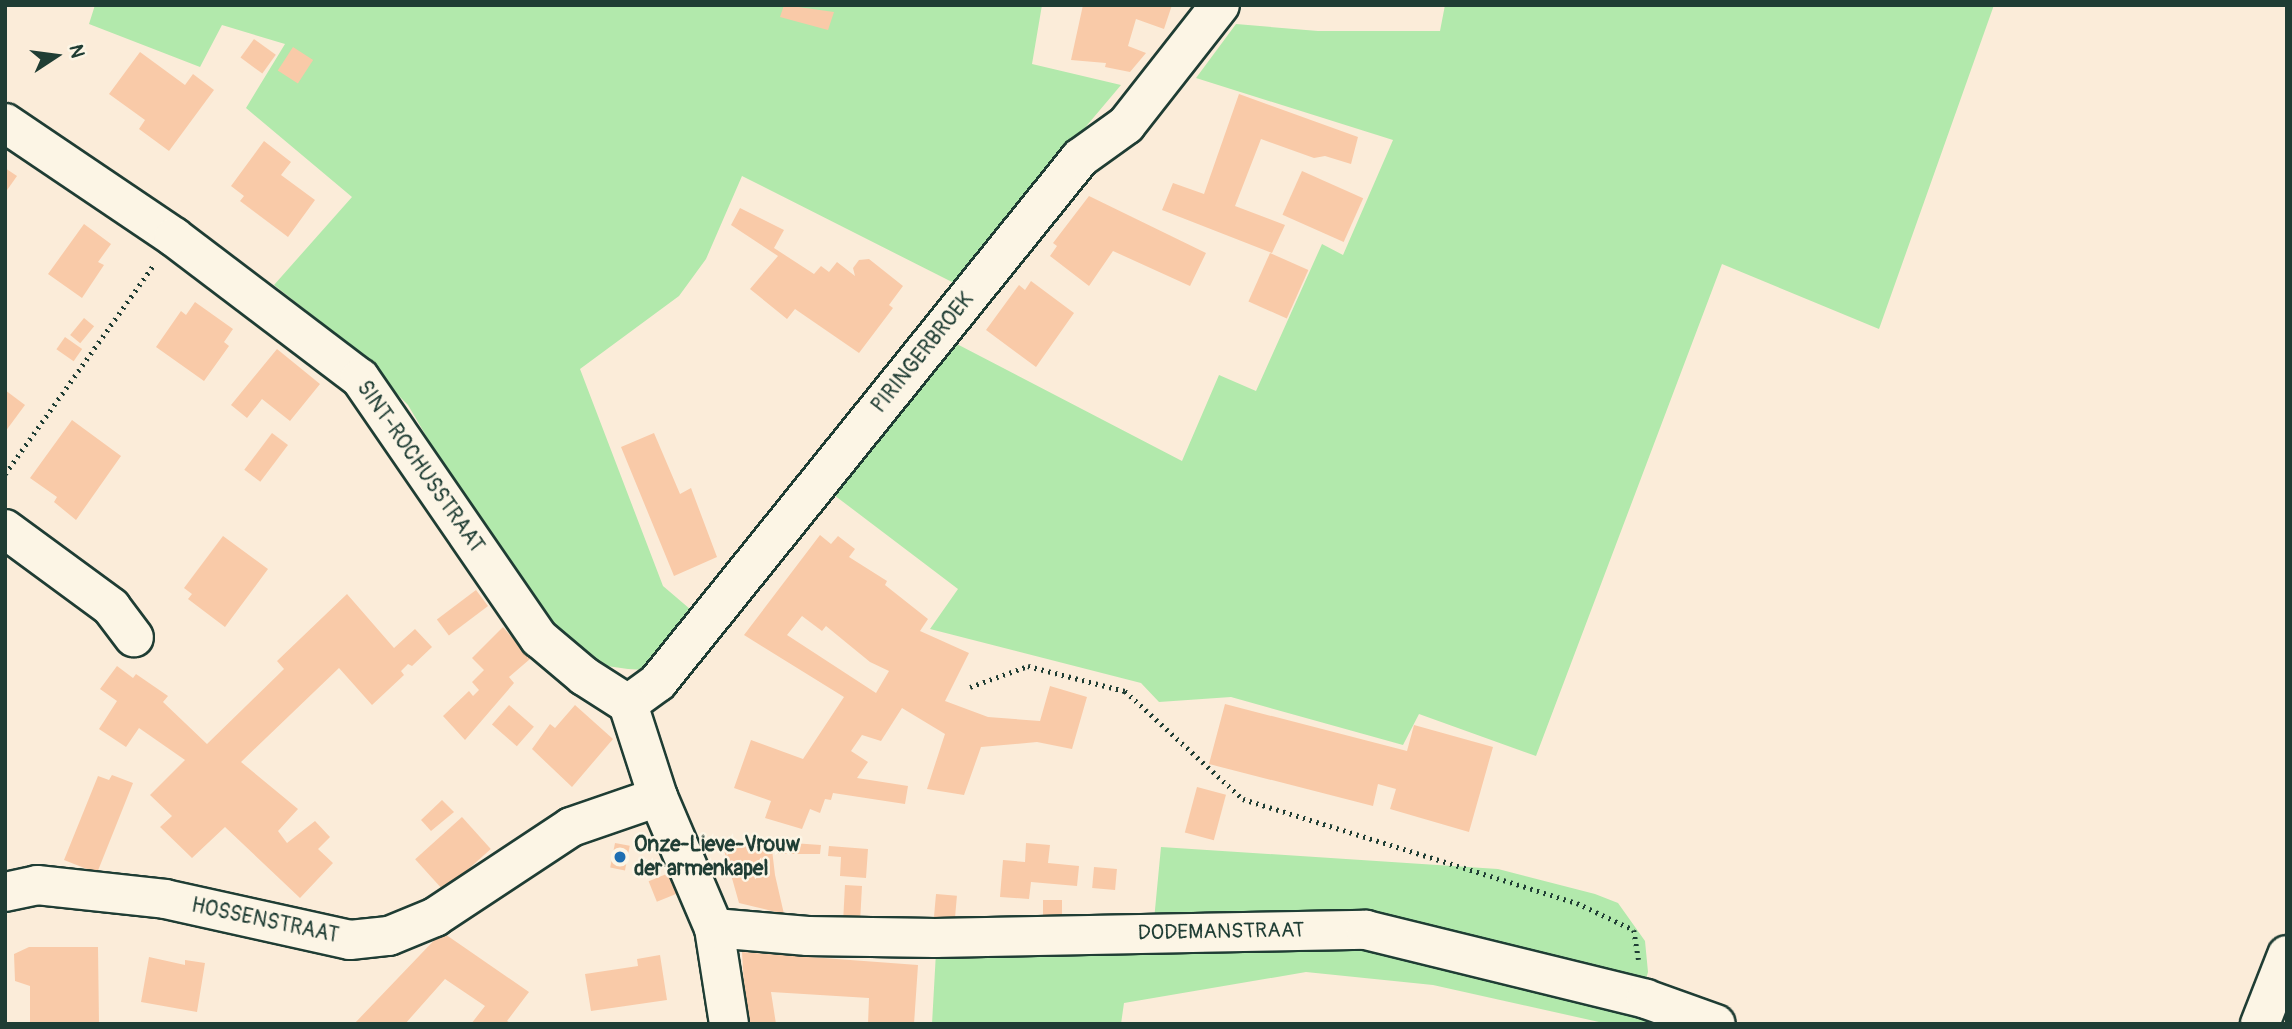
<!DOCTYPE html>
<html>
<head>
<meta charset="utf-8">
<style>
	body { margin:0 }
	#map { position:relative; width:2292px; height:1029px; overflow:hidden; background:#fbecd9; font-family:Pangolin,sans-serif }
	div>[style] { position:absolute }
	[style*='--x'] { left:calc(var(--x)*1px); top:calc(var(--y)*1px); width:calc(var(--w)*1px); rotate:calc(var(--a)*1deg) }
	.green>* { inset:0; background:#b2e9ac }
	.building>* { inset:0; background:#f9caa8; transform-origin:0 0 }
	.path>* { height:4.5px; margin-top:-2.25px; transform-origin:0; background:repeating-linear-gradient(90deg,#1f3d34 0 2px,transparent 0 7px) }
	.roads { filter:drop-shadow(2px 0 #1f3d34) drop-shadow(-2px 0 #1f3d34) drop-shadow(0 2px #1f3d34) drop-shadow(0 -2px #1f3d34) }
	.minor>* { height:38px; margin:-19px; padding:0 19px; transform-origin:19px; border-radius:19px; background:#fcf5e5 }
	.dots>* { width:19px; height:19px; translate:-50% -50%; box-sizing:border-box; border:4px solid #fcf5e5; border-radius:50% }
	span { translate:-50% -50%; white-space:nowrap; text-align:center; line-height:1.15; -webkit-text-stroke:5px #fcf5e5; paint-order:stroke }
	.street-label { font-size:21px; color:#1f3d34 }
	.poi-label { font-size:21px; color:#1f3d34; font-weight:700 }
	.left { translate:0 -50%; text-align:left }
	.frame { position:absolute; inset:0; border:7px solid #1f3d34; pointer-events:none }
	.north { position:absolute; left:21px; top:21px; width:70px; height:70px; -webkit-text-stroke:5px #fcf5e5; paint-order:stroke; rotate:77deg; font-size:19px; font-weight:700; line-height:28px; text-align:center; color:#1f3d34 }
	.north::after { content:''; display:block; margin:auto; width:24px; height:32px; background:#1f3d34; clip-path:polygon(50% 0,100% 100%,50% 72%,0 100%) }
</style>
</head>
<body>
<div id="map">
	<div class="green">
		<div style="clip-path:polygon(95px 5px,1042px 5px,1032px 64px,1121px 85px,954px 283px,742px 176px,706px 259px,679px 296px,580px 369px,663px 586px,697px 615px,646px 670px,628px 669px,607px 666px,575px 650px,525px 604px,408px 405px,340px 337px,274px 285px,352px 197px,246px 108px,285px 44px,222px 25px,200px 67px,89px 24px)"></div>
		<div style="clip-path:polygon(1445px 5px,1994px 5px,1879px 329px,1722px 264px,1536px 756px,1419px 714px,1403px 745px,1231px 697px,1159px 702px,1141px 683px,930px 629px,958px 589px,834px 495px,953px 342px,1182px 461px,1219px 375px,1256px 391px,1322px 244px,1343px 255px,1393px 140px,1196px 78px,1236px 24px,1318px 31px,1440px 31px)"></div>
		<div style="clip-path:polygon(1161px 847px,1498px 869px,1595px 894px,1618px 903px,1645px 941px,1648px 972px,1639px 1005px,1686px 1024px,1608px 1024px,1433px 985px,1306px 972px,1124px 1003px,1121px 1024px,932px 1024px,936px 952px,1154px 920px)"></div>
	</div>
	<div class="building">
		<div style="clip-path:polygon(784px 5px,834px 12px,828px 30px,780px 17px)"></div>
		<div style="clip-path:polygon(1083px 5px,1172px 5px,1164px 29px,1136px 19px,1128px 46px,1146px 53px,1130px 72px,1105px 67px,1106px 63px,1071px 60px)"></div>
		<div style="left:254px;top:39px;width:27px;height:23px;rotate:36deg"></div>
		<div style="left:293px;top:47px;width:24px;height:28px;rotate:33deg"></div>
		<div style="clip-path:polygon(140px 52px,185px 85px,193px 74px,214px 90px,169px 151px,139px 129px,145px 120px,109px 94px)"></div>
		<div style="clip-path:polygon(1239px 94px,1358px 137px,1351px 164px,1325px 156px,1314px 158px,1261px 139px,1235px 206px,1285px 225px,1272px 253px,1162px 210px,1173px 183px,1204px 194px)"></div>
		<div style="clip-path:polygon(264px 141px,291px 162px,281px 175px,315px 200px,288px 237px,240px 201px,244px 196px,231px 186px)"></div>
		<div style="clip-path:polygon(5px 168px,17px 176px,5px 193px)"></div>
		<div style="left:1302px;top:171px;width:67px;height:48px;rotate:24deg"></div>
		<div style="clip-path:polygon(1089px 196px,1206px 253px,1190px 286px,1113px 251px,1089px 286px,1050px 256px,1057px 246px,1053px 243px)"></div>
		<div style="clip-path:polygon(740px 208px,784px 230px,774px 248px,814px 274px,821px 266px,829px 272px,837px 262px,855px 276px,853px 268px,859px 260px,869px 259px,903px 286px,889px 305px,893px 308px,859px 353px,795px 309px,787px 319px,750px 289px,778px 256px,731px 225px)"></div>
		<div style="clip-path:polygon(84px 224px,111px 244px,98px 262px,104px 265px,82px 298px,48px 274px)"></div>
		<div style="left:1270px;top:253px;width:42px;height:53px;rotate:24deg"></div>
		<div style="clip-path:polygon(1031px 281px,1074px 313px,1036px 367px,986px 330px,1019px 285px,1025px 290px)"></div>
		<div style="clip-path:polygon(195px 302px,233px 329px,224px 342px,229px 346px,204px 381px,156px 347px,181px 311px,186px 315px)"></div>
		<div style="left:84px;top:318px;width:13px;height:22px;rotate:39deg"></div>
		<div style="left:65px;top:337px;width:21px;height:15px;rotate:35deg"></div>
		<div style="clip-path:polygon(277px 349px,320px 384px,290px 421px,262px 399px,247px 418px,231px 405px)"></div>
		<div style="clip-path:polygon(5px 390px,25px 405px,5px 432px)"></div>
		<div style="clip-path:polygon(72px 420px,121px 456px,76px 520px,54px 502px,57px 497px,30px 478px)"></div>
		<div style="left:272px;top:433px;width:20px;height:46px;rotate:37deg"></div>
		<div style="clip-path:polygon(654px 433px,680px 494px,691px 488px,717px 557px,674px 576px,621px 447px)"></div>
		<div style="clip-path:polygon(evenodd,820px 535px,831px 544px,838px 536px,855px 549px,849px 557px,887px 581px,885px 585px,928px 619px,920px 631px,969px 653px,945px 701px,988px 717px,1040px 721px,1050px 686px,1087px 697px,1072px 749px,1037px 742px,981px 747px,964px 795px,927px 789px,945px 734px,902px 708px,881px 741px,862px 735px,851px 751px,868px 762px,857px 778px,908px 786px,905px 804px,833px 793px,831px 800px,825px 799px,820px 813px,810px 809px,802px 829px,765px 818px,771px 801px,734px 788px,751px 740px,803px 759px,844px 697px,744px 635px,820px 535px,802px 616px,822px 631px,826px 626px,870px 662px,889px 671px,876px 693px,787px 635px,802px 616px)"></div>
		<div style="clip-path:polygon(223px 536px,268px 569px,225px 627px,188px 599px,192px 594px,184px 588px)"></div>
		<div style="left:476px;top:590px;width:20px;height:49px;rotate:53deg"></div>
		<div style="clip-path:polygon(347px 594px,394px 648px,415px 629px,432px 647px,412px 666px,408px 664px,401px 671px,404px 675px,372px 705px,339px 668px,241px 762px,298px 809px,278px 831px,287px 843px,315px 821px,330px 837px,318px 849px,333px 863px,300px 898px,225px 827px,192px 858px,160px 827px,172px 816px,150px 795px,185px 760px,139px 728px,126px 747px,99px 729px,117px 701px,100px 689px,117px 666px,133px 678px,136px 674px,168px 696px,163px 702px,207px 744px,284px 669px,277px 661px)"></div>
		<div style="clip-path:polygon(503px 627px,530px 659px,509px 677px,514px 683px,465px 740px,443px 716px,469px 691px,473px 696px,479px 690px,472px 682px,484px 670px,472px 658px)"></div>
		<div style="clip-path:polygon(1225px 704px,1407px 751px,1414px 725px,1493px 747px,1469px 832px,1390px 809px,1396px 789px,1378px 784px,1373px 806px,1209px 764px)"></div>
		<div style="left:509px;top:705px;width:33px;height:26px;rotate:41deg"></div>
		<div style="clip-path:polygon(575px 705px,613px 739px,572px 787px,532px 749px,550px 724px,555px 728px)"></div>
		<div style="clip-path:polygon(112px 775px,133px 783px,97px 873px,64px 860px,98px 776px,109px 780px)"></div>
		<div style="left:1197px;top:787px;width:30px;height:47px;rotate:15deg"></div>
		<div style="clip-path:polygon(442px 800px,454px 812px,431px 831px,421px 820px)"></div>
		<div style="left:462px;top:817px;width:43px;height:63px;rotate:48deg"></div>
		<div style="clip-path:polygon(771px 841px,775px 875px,784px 914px,739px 903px,724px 850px)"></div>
		<div style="clip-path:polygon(778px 842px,821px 845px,820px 854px,778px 854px)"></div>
		<div style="left:615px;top:843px;width:15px;height:25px;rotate:11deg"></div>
		<div style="clip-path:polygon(1026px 843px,1050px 845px,1048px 863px,1079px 866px,1077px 886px,1031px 882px,1029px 899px,1000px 897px,1003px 860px,1025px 862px)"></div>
		<div style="clip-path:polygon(829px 846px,868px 849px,866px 878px,840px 876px,841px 857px,828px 856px)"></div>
		<div style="left:1094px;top:867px;width:23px;height:21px;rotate:5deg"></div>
		<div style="left:669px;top:873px;width:22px;height:22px;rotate:68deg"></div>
		<div style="left:845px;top:885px;width:17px;height:32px;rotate:3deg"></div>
		<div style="left:936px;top:894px;width:21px;height:32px;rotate:5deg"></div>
		<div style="left:1043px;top:900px;width:19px;height:17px"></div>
		<div style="clip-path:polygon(442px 932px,529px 992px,507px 1021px,512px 1024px,471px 1024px,485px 1006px,445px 979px,405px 1024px,354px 1024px)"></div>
		<div style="clip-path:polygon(29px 947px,98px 947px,99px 1024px,30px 1024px,30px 986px,15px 981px,14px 954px)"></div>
		<div style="clip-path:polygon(742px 952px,918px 965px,914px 1024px,868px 1024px,869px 998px,771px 992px,776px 1024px,746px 1024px)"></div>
		<div style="clip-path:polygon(660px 955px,667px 1000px,591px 1011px,585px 974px,638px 966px,637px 959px)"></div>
		<div style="clip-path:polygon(149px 957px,185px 965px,185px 960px,205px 963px,197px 1012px,141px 1002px)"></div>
	</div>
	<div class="path">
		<div style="--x:5;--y:474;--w:255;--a:-54.6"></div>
		<div style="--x:970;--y:687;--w:62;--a:-19.9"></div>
		<div style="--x:1028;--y:666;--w:100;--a:14.5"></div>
		<div style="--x:1125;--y:691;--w:160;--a:42.5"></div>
		<div style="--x:1243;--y:799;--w:350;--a:17.3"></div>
		<div style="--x:1577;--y:903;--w:63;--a:25.3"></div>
		<div style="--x:1634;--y:930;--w:30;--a:81"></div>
	</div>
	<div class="roads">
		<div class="minor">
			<div style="--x:5;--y:123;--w:204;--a:34"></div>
			<div style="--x:174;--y:237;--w:233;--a:37.2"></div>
			<div style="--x:360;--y:378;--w:316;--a:55.5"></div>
			<div style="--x:539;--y:638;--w:59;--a:40.2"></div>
			<div style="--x:584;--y:676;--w:52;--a:32.5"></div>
			<div style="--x:628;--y:704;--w:98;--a:72.1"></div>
			<div style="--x:658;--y:797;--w:142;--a:66.9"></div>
			<div style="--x:714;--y:928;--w:97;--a:81.1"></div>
			<div style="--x:5;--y:529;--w:132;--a:36.3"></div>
			<div style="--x:111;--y:607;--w:38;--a:53"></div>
			<div style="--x:628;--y:704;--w:37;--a:-36"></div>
			<div style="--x:658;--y:682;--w:673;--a:-51.15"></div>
			<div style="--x:1080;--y:158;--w:57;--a:-35.7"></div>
			<div style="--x:1126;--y:125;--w:152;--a:-51.9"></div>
			<div style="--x:5;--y:892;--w:33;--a:-12"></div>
			<div style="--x:37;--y:885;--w:129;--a:6.2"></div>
			<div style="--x:165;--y:899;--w:189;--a:12.5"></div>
			<div style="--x:350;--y:940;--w:39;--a:-6"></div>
			<div style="--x:389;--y:936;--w:50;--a:-22.4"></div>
			<div style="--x:435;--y:917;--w:163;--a:-33.5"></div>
			<div style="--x:571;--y:827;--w:92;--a:-19"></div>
			<div style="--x:714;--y:928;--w:94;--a:4.9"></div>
			<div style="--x:808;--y:936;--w:127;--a:0.9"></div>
			<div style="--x:935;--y:938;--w:431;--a:-1.1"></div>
			<div style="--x:1366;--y:930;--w:288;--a:13.8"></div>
			<div style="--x:1646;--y:999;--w:74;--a:19.7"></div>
			<div style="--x:2260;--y:1024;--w:74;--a:-68.6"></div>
		</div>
	</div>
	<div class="dots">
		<div style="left:620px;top:857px;background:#1f6fb2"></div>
	</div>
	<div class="street-label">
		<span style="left:923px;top:353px;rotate:-51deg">PIRINGERBROEK</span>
		<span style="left:420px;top:467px;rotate:55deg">SINT-ROCHUSSTRAAT</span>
		<span style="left:265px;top:921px;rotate:12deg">HOSSENSTRAAT</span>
		<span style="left:1221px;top:932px;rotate:-1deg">DODEMANSTRAAT</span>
	</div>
	<div class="poi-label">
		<span class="left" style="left:634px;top:857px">Onze-Lieve-Vrouw<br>der armenkapel</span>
	</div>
	<div class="frame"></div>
	<div class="north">N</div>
</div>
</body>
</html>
